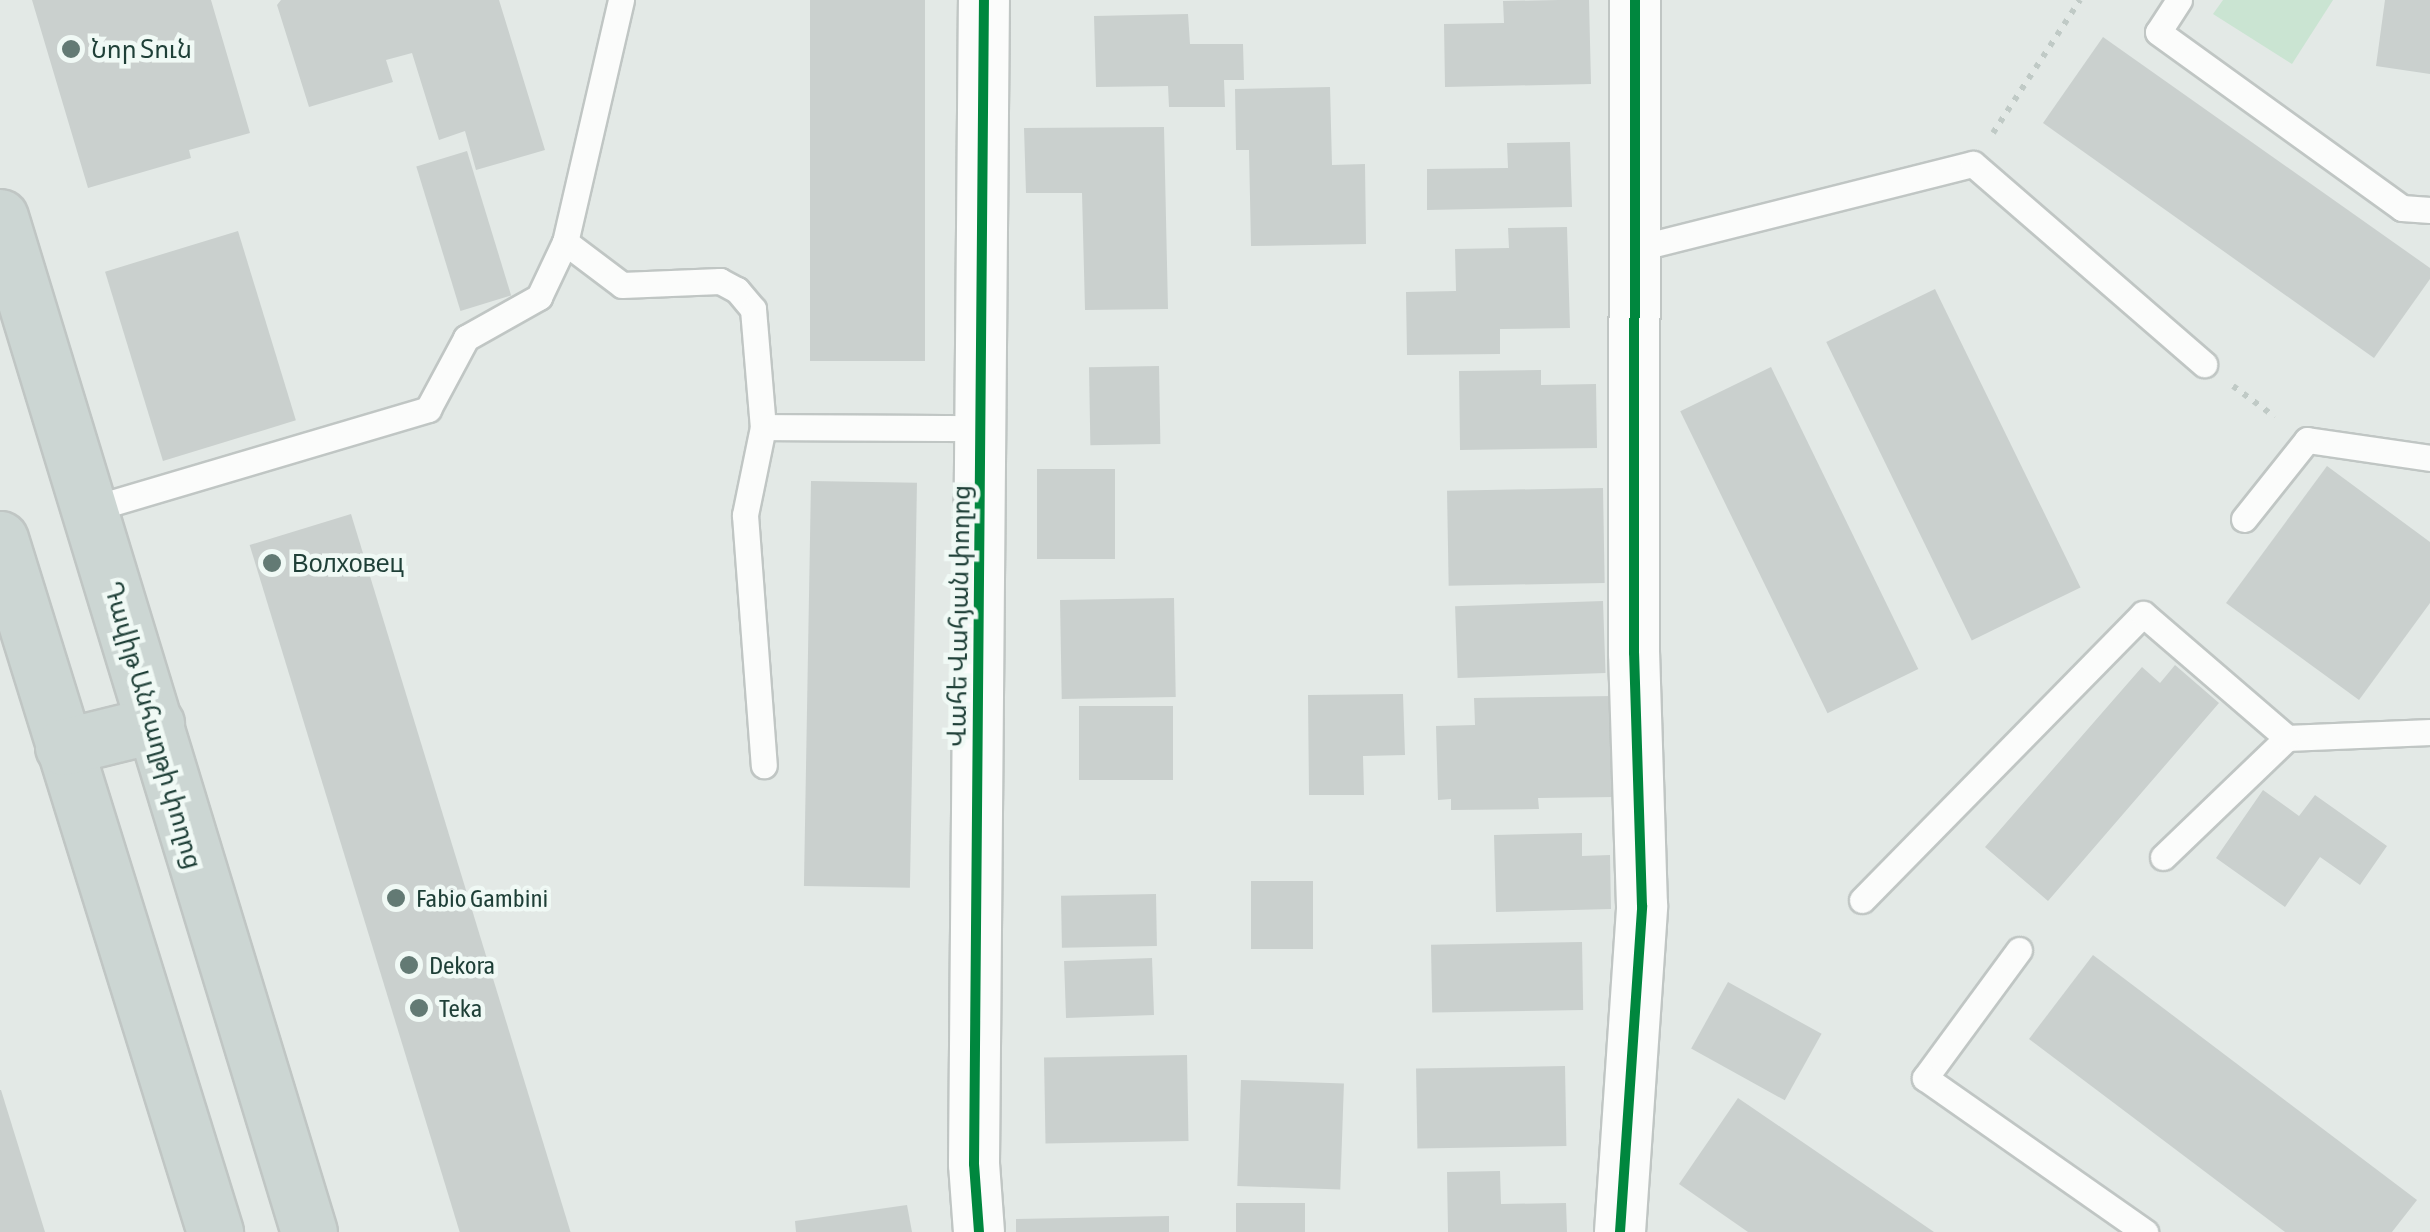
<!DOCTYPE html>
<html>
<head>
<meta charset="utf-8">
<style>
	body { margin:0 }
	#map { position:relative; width:2430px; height:1232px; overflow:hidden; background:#e3e9e6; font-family:"Asap Condensed","Noto Sans Armenian",sans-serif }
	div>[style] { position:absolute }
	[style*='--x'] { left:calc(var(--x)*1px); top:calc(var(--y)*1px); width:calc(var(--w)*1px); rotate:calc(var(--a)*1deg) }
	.green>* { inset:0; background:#cae4d2 }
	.building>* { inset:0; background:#cad0ce; transform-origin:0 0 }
	.path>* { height:6px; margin-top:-3px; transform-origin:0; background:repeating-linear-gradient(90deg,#c0cac6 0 5px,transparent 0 13px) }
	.roads { filter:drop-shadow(2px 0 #c0c6c4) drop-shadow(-2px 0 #c0c6c4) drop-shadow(0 2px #c0c6c4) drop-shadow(0 -2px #c0c6c4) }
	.lane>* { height:25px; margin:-12.5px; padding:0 12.5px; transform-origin:12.5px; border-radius:12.5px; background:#fbfcfb }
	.street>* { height:50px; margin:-25px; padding:0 25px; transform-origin:25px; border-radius:25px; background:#fbfcfb }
	.primary>* { height:55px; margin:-27.5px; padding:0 27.5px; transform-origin:27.5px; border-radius:27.5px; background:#ccd6d3 }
	.cycleway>* { height:10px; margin:-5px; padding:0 5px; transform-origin:5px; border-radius:5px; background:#00873e }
	.dots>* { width:28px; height:28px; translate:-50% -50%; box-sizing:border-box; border:5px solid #f0f9f5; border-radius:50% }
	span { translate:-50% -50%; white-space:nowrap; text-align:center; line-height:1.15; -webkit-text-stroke:9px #f0f9f5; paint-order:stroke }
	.poi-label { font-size:25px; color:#1e3f37 }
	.left { translate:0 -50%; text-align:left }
	.street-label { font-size:25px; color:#1e3f37 }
</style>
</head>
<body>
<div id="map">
	<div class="green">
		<div style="clip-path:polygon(2223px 0,2333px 0,2292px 64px,2213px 14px)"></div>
	</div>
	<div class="building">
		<div style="clip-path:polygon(32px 0,211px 0,250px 133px,189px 150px,191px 158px,88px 188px)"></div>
		<div style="clip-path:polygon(281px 0,499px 0,545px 150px,476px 170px,465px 131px,439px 140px,412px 53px,386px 60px,393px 82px,309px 107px,277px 5px)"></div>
		<div style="left:810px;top:0;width:115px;height:361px"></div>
		<div style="clip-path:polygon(1559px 0,1589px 0,1591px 84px,1445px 87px,1444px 24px,1504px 23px,1503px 1px)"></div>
		<div style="clip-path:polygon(2385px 0,2430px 0,2430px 74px,2376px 66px)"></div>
		<div style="clip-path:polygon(1188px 14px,1190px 44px,1243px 44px,1244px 80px,1224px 80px,1225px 107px,1169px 107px,1168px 86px,1096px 87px,1094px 16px)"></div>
		<div style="clip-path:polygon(2103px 37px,2430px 268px,2430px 279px,2374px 358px,2043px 123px)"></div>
		<div style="clip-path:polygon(1330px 87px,1332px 165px,1365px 164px,1366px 244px,1251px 246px,1249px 150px,1236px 150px,1235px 89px)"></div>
		<div style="clip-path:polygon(1164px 127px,1168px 309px,1085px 310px,1082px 193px,1026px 193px,1024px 128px)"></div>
		<div style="clip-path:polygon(1570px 142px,1572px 207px,1427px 210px,1427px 169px,1508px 168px,1507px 143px)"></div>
		<div style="left:467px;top:151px;width:151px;height:53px;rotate:73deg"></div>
		<div style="clip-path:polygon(1567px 227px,1570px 328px,1500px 329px,1500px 354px,1407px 355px,1406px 292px,1456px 291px,1455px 249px,1509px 248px,1508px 228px)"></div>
		<div style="left:238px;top:231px;width:198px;height:139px;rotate:73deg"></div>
		<div style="left:1935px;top:289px;width:332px;height:121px;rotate:64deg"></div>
		<div style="left:1159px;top:366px;width:78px;height:70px;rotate:89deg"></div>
		<div style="left:1771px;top:367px;width:336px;height:101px;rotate:64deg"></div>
		<div style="clip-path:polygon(1541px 370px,1541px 385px,1596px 384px,1597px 448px,1460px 450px,1459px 371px)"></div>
		<div style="clip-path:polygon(2327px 466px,2430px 542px,2430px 603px,2359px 700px,2226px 603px)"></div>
		<div style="left:1037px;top:469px;width:78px;height:90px"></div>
		<div style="left:811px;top:481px;width:106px;height:405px;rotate:1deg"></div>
		<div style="left:1603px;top:488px;width:95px;height:156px;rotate:89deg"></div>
		<div style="left:351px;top:514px;width:751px;height:106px;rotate:73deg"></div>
		<div style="left:1174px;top:598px;width:99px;height:114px;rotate:89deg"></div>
		<div style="left:1603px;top:601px;width:72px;height:148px;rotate:88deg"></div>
		<div style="clip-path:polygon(2175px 665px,2219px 703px,2048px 901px,1985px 847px,2142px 667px,2160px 683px)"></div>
		<div style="clip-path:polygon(1403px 694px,1405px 755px,1363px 756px,1364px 795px,1309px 795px,1308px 695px)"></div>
		<div style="clip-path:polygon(1613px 696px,1615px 797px,1538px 798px,1539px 809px,1451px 810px,1451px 799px,1438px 800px,1436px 726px,1475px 725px,1474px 698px)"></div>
		<div style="left:1079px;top:706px;width:94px;height:74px"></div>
		<div style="clip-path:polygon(2263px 790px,2299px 816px,2315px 795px,2387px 846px,2360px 885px,2320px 857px,2285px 907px,2216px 858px)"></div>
		<div style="clip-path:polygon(1582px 833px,1582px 856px,1610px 855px,1611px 909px,1496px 912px,1494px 835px)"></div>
		<div style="left:1251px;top:881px;width:62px;height:68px"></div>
		<div style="left:1156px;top:894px;width:52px;height:95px;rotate:89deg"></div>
		<div style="left:1582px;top:942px;width:68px;height:151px;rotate:89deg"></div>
		<div style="clip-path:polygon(2093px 955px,2417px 1200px,2392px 1232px,2285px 1232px,2029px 1039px)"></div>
		<div style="left:1152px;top:958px;width:57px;height:88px;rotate:88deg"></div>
		<div style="left:1728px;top:982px;width:107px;height:76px;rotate:29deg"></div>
		<div style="left:1187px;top:1055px;width:86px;height:143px;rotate:89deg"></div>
		<div style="left:1565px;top:1066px;width:80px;height:149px;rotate:89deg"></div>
		<div style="left:1241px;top:1080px;width:103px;height:106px;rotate:2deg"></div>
		<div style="clip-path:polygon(0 1090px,1px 1090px,45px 1232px,0 1232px)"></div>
		<div style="clip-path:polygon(1738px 1098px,1934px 1232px,1748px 1232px,1679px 1184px)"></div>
		<div style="clip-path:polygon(1500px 1171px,1501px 1204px,1566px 1203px,1567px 1232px,1448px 1232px,1447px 1172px)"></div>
		<div style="left:1236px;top:1203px;width:69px;height:29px"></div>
		<div style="clip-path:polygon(907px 1205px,912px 1232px,796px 1232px,795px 1221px)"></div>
		<div style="clip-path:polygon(1169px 1216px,1169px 1232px,1016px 1232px,1016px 1219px)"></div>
	</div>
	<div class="path">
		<div style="--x:1993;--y:133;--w:159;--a:-56.8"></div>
		<div style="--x:2233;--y:386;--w:52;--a:36.4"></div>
	</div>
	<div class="roads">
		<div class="lane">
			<div style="--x:621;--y:0;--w:248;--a:103"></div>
			<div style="--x:565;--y:242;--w:71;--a:37"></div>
			<div style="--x:622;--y:285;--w:98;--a:-2.3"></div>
			<div style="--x:720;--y:281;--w:19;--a:28"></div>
			<div style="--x:737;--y:290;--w:25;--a:50"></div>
			<div style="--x:753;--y:309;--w:118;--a:85.2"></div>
			<div style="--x:763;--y:427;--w:217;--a:0.3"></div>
			<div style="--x:2179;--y:0;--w:38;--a:123"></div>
			<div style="--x:2158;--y:32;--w:301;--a:35.8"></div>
			<div style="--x:2402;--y:208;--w:28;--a:4"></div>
			<div style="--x:1638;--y:248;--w:345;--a:-14.1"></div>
			<div style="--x:1973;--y:164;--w:306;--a:40.9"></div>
			<div style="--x:763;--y:427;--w:90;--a:101.6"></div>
			<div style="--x:745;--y:515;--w:251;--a:85.7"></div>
			<div style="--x:88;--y:510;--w:355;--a:-16.5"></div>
			<div style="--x:428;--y:409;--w:81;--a:-61.8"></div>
			<div style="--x:466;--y:338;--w:84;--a:-29.3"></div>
			<div style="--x:539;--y:297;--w:61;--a:-64.7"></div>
			<div style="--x:2244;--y:519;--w:101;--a:-51.4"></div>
			<div style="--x:2307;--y:440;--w:124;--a:8.3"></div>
			<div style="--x:2163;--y:857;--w:172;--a:-43.8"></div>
			<div style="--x:2287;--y:738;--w:143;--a:-2.4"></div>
			<div style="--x:1862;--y:900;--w:401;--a:-45.5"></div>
			<div style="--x:2143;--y:614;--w:190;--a:40.7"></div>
			<div style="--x:2019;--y:950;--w:159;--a:126.3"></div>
			<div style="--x:1925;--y:1078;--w:269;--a:35"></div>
		</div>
		<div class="street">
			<div style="--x:979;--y:1232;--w:68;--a:-94.2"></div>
			<div style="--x:974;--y:1164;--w:1164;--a:-89.51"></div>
			<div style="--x:1620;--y:1232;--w:327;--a:-86.1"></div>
			<div style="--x:1642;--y:906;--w:253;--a:-91.8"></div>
			<div style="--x:1634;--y:653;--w:653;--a:-89.91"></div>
		</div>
		<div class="primary">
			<div style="--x:0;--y:217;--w:1061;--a:73.07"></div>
			<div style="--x:0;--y:539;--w:726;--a:72.76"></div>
			<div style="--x:63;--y:747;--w:96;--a:-13.9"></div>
		</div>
	</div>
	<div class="cycleway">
		<div style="--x:979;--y:1232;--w:68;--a:-94.2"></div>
		<div style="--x:974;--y:1164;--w:1164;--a:-89.51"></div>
		<div style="--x:1620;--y:1232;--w:327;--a:-86.1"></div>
		<div style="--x:1642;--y:906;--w:253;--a:-91.8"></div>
		<div style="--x:1634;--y:653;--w:653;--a:-89.91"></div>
	</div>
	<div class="dots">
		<div style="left:71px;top:49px;background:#637a74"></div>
		<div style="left:272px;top:563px;background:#637a74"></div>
		<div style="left:396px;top:898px;background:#637a74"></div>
		<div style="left:409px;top:965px;background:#637a74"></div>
		<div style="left:419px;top:1008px;background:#637a74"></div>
	</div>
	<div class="poi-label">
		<span class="left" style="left:91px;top:49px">Նոր Տուն</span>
		<span class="left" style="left:292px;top:563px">Волховец</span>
		<span class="left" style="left:416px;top:898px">Fabio Gambini</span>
		<span class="left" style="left:429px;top:965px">Dekora</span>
		<span class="left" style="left:439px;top:1008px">Teka</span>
	</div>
	<div class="street-label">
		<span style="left:959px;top:616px;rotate:-89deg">Վահե Վահյան փողոց</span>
		<span style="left:153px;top:725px;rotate:74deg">Դավիթ Անհաղթի փողոց</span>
	</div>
</div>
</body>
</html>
